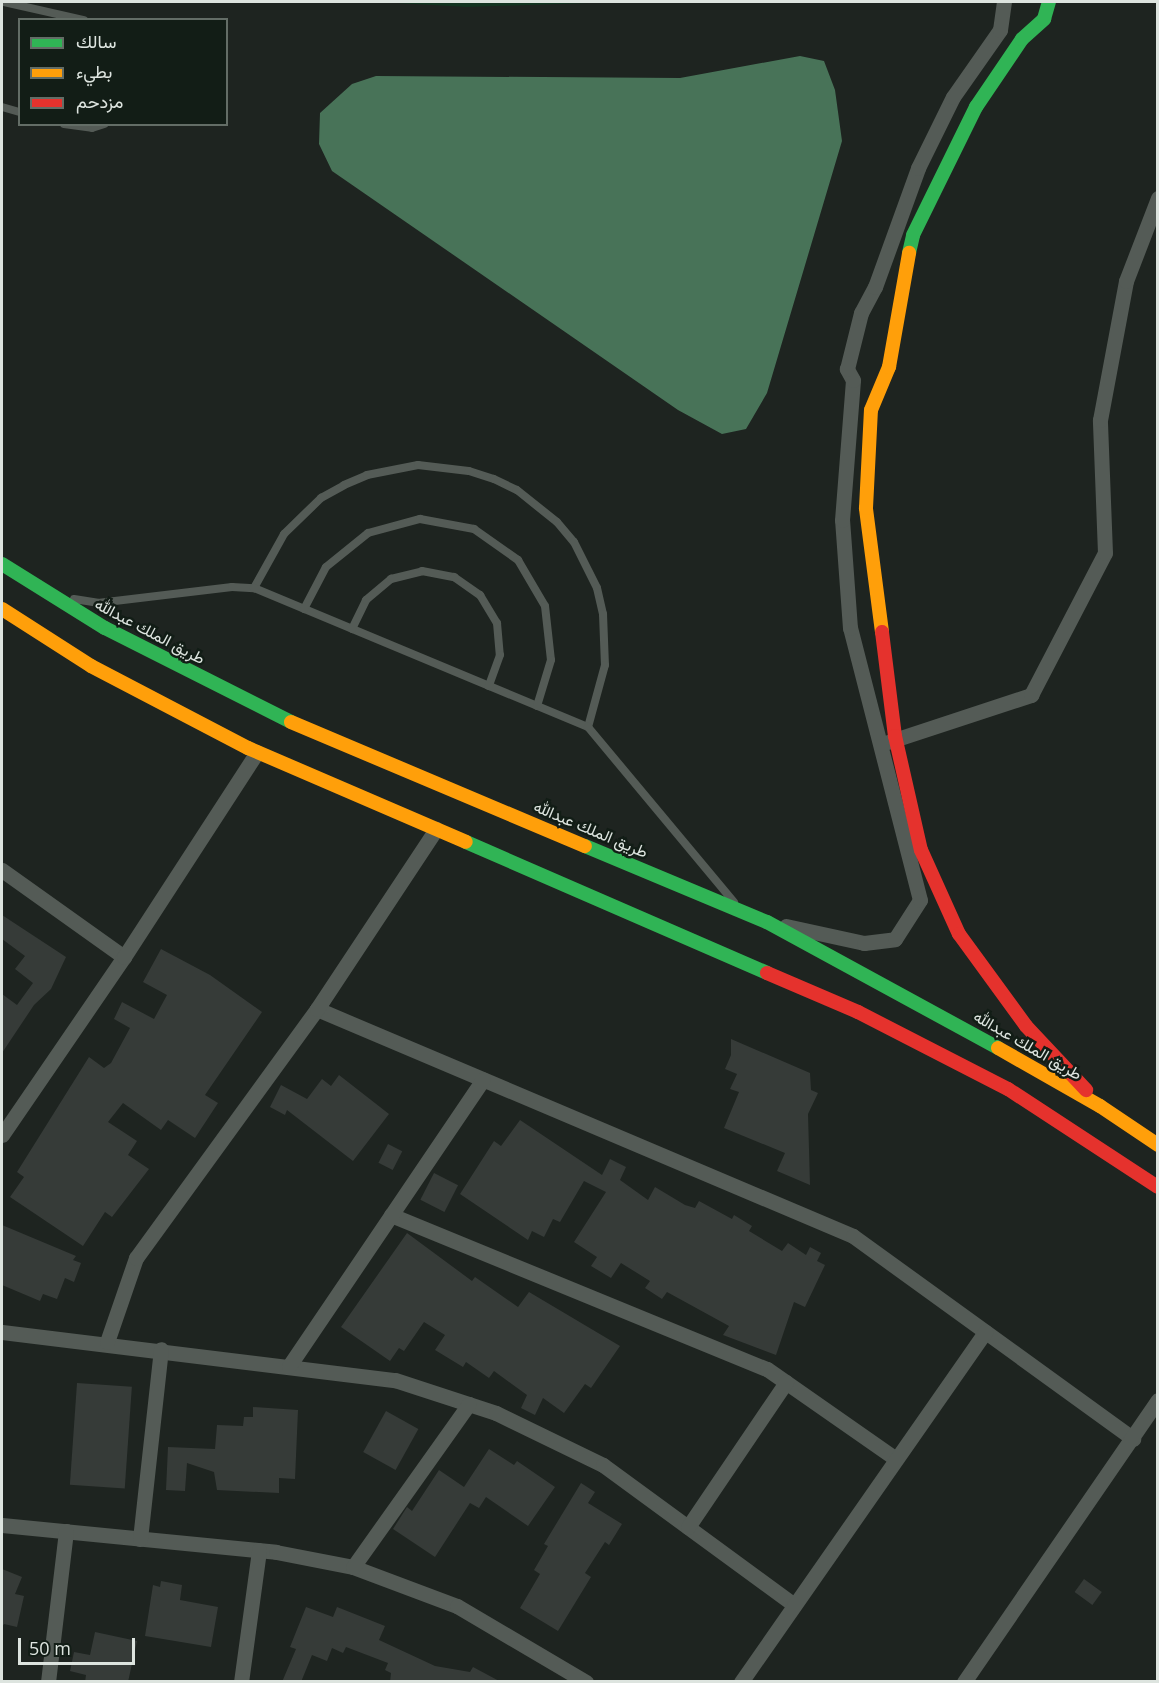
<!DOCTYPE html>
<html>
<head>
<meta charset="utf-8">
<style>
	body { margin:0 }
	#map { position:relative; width:1159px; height:1683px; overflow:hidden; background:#1e2420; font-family:"Open Sans",Vazirmatn,sans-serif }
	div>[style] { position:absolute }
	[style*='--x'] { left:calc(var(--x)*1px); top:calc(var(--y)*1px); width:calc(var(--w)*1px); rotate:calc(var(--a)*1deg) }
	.green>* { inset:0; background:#133421 }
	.water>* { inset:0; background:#487358 }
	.building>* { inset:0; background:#363b38; transform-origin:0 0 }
	.lane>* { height:8px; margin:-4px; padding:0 4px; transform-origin:4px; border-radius:4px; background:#545b56 }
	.street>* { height:15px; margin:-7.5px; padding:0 7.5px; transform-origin:7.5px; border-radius:7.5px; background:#545b56 }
	.fast>* { height:14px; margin:-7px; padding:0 7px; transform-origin:7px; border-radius:7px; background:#30b455 }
	.slow>* { height:14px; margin:-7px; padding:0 7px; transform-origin:7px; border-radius:7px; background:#ff9f0a }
	.jam>* { height:14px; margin:-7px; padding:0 7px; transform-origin:7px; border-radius:7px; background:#e5322d }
	span { translate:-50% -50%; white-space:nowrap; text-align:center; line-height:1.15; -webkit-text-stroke:5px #121d16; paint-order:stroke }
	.street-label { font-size:16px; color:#dde4df }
	.frame { position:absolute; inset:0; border:3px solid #dde4df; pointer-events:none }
	.legend { position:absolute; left:18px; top:18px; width:210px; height:108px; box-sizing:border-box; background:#121d16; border:2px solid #636d66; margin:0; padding:8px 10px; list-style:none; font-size:18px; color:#dde4df }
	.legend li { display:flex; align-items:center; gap:12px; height:30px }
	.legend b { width:30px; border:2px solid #636d66 }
	.scale { position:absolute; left:18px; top:1638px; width:117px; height:27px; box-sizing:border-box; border:3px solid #dde4df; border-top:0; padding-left:8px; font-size:18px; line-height:21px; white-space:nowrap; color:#dde4df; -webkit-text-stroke:4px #121d16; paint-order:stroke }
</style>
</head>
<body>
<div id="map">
	<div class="green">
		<div style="clip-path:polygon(380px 2px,617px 2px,467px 7px)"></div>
	</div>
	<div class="water">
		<div style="clip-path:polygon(800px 56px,824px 61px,835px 90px,842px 141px,767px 393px,746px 429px,722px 434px,678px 410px,332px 171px,319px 144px,320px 113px,352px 84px,376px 76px,680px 78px)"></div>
	</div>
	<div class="building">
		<div style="clip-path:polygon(2px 915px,66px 957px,51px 989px,34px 1005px,2px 1053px,2px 994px,17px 1005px,33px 983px,15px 969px,25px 956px,2px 939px)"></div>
		<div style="clip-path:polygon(161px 949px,210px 975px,262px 1012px,205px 1095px,218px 1103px,195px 1138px,168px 1120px,161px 1130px,123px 1103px,108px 1122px,137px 1141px,128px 1155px,149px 1169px,112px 1217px,105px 1212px,83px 1246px,10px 1197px,24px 1177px,17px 1172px,89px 1057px,104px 1068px,111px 1063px,130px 1028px,114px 1019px,122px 1002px,154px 1019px,167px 995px,143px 982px)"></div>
		<div style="clip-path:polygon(731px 1039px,810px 1073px,811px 1090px,818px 1093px,808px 1114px,810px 1185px,777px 1171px,785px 1153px,724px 1128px,739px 1092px,730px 1089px,737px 1074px,725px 1069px,731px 1055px)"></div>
		<div style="clip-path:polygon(339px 1075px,389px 1114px,353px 1161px,287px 1110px,285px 1115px,270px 1107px,281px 1085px,307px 1099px,322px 1079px,331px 1086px)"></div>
		<div style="clip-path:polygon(520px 1120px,602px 1175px,610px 1159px,626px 1167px,620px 1180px,648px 1200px,655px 1187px,685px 1205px,695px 1208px,699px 1201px,732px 1219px,734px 1215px,752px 1226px,749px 1231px,782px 1251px,788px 1243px,806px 1255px,810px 1247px,821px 1253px,817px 1261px,825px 1265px,805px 1307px,794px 1302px,776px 1355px,723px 1335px,729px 1326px,667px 1292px,662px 1299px,645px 1288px,650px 1281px,621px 1263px,611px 1278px,591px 1266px,597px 1257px,574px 1242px,606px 1192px,584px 1181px,560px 1222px,553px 1219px,544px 1237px,532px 1231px,528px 1240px,460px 1194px,494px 1141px,501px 1146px)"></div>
		<div style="left:388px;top:1144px;width:16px;height:21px;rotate:27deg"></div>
		<div style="left:434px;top:1173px;width:27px;height:30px;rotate:27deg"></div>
		<div style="clip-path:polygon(2px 1225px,76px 1256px,73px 1260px,81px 1263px,74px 1282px,65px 1278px,57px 1299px,43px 1294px,40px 1301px,2px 1285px)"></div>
		<div style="clip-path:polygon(407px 1233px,472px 1281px,475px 1277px,518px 1307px,529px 1292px,620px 1346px,591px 1388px,585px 1384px,564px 1413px,543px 1398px,535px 1415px,521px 1408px,527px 1395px,494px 1371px,489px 1378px,466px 1362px,463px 1367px,435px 1350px,445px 1335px,424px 1322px,404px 1351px,399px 1348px,390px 1361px,341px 1327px)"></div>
		<div style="left:77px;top:1383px;width:55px;height:102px;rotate:4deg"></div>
		<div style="clip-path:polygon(253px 1407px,298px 1410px,295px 1479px,279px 1478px,279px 1493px,217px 1490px,214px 1472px,187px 1463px,185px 1491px,166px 1490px,168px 1447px,215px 1449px,217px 1425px,243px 1426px,244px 1417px,253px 1417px)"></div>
		<div style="left:386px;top:1411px;width:37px;height:47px;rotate:29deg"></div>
		<div style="clip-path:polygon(489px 1449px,514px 1465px,517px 1461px,555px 1487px,528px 1526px,486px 1497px,479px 1508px,470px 1503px,435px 1557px,393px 1529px,407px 1507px,412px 1511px,439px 1470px,464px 1487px)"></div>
		<div style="clip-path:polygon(581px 1483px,595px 1492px,588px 1503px,622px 1524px,609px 1545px,605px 1542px,585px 1573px,591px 1577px,558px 1631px,520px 1608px,540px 1574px,534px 1570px,548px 1546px,544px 1544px)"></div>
		<div style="clip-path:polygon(2px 1569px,22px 1577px,15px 1594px,24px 1596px,17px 1627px,4px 1624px,2px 1627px)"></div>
		<div style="left:1084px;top:1579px;width:22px;height:16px;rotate:36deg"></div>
		<div style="clip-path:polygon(161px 1581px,182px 1585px,180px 1600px,218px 1607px,211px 1647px,145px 1636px,153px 1585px,160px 1587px)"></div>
		<div style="clip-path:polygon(306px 1607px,333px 1617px,337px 1607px,385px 1626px,379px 1640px,435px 1666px,470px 1672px,473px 1667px,501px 1682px,390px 1682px,391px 1673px,385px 1670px,388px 1663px,346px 1647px,343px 1653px,332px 1648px,327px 1661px,312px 1655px,301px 1682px,282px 1682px,296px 1649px,290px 1647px)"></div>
		<div style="clip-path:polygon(95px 1632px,137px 1641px,128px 1682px,85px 1682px,86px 1675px,70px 1671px,74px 1652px,90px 1655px)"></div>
	</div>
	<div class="lane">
		<div style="--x:4;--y:2;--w:82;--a:12.7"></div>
		<div style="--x:2;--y:107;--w:19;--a:16"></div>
		<div style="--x:64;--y:124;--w:28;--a:8"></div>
		<div style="--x:92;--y:128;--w:13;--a:-18"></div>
		<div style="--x:254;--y:588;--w:62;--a:-60.9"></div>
		<div style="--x:284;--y:534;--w:52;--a:-44.2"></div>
		<div style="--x:321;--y:498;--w:26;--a:-29"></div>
		<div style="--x:344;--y:485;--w:25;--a:-23"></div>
		<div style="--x:367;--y:475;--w:52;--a:-11.1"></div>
		<div style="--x:418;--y:465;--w:51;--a:6.7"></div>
		<div style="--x:469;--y:471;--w:26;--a:18"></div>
		<div style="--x:494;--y:479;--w:25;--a:26"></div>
		<div style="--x:517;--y:490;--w:51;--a:38.7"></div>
		<div style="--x:557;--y:522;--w:26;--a:50"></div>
		<div style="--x:574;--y:542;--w:51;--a:63.4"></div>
		<div style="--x:597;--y:588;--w:27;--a:77"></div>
		<div style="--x:603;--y:614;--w:51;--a:87.8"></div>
		<div style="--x:605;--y:665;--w:64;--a:105.3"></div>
		<div style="--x:74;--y:599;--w:24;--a:9"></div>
		<div style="--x:98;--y:603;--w:135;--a:-6.8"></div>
		<div style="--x:232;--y:587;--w:22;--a:3"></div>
		<div style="--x:254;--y:588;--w:362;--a:22.6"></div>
		<div style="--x:588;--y:727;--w:228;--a:50.2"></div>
		<div style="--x:304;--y:609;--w:47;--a:-62.4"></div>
		<div style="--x:326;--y:567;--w:54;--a:-39"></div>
		<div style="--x:368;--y:533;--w:54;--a:-15.1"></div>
		<div style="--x:420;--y:519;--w:55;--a:10.5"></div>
		<div style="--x:474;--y:529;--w:54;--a:35.2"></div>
		<div style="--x:518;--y:560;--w:53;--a:59.6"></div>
		<div style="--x:545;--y:606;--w:54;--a:83.7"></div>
		<div style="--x:551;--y:660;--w:48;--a:106.9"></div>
		<div style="--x:352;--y:629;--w:32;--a:-64"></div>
		<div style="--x:366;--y:600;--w:33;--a:-40"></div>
		<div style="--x:391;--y:579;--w:32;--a:-14"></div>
		<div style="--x:422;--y:571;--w:33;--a:11"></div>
		<div style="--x:454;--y:577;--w:32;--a:35"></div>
		<div style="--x:480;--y:595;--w:33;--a:59"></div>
		<div style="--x:497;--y:623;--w:32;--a:85"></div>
		<div style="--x:500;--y:655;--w:33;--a:110"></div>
	</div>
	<div class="street">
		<div style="--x:888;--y:742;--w:151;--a:-18.2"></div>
		<div style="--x:1031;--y:695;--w:160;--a:-62.5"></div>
		<div style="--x:1105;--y:553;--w:133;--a:-92.2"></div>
		<div style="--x:1100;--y:420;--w:141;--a:-79.4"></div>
		<div style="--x:1126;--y:281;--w:89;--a:-68.9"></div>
		<div style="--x:2;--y:870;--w:150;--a:35.5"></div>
		<div style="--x:786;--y:926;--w:80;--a:12.3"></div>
		<div style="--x:864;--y:943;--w:31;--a:-7"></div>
		<div style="--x:895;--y:939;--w:46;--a:-57.3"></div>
		<div style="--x:920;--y:900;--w:281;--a:-104.4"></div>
		<div style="--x:850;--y:628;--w:108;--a:-94.2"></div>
		<div style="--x:842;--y:520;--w:140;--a:-85.5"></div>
		<div style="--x:853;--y:380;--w:13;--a:-119"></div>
		<div style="--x:847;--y:369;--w:58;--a:-76"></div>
		<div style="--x:861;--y:313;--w:30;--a:-62"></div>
		<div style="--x:875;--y:287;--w:127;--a:-70.1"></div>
		<div style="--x:918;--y:168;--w:79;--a:-63.8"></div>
		<div style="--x:953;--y:97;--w:82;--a:-55"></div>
		<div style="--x:1000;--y:30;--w:28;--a:-82"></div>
		<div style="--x:317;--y:1009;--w:582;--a:22.95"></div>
		<div style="--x:853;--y:1236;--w:346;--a:35.9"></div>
		<div style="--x:2;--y:1135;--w:216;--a:-55.6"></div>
		<div style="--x:124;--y:957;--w:244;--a:-57"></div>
		<div style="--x:391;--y:1215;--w:406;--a:22.3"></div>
		<div style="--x:767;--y:1369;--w:157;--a:34.9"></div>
		<div style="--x:2;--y:1332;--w:396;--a:7"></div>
		<div style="--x:395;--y:1380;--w:106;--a:18.1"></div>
		<div style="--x:496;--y:1413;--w:119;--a:25.9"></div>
		<div style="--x:603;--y:1465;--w:237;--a:36.2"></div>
		<div style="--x:107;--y:1342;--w:89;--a:-71"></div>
		<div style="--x:136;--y:1258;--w:308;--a:-54"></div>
		<div style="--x:317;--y:1009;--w:216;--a:-56.5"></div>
		<div style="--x:289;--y:1366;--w:346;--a:-55.9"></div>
		<div style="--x:2;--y:1525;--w:275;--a:5.6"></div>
		<div style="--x:276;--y:1552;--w:78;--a:11"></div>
		<div style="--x:353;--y:1567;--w:111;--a:20.6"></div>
		<div style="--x:457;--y:1606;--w:150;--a:30.5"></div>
		<div style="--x:688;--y:1527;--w:175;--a:-55.9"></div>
		<div style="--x:140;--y:1539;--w:191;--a:-83.7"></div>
		<div style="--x:353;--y:1567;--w:200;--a:-54.6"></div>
		<div style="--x:48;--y:1682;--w:152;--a:-83.2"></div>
		<div style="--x:241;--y:1682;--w:133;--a:-82.2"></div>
		<div style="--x:741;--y:1682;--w:427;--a:-55.1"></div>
		<div style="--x:964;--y:1682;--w:342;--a:-55.5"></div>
	</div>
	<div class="fast">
		<div style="--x:909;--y:253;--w:18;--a:-77"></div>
		<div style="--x:913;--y:235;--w:143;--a:-63.8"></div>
		<div style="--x:976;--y:107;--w:82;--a:-55.9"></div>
		<div style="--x:1022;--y:39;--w:30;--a:-42"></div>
		<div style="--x:1044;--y:19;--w:18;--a:-74"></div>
		<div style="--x:2;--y:564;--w:121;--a:31.9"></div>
		<div style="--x:105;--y:628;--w:208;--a:26.8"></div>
		<div style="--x:466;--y:842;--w:328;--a:23.5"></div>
		<div style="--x:585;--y:846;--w:197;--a:22.7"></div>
		<div style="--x:767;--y:922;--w:263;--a:28.6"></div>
	</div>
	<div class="slow">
		<div style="--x:2;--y:609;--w:106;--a:32.6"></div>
		<div style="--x:91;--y:666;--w:177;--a:27.6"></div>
		<div style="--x:248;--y:748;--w:237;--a:23.3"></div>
		<div style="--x:882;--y:632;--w:125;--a:-97.4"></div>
		<div style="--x:866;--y:508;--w:98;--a:-87.1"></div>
		<div style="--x:871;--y:410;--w:47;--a:-67.3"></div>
		<div style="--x:889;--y:367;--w:116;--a:-80"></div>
		<div style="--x:291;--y:722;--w:319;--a:22.9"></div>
		<div style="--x:998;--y:1048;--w:117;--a:29.6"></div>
		<div style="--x:1100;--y:1106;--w:70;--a:33.9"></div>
	</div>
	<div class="jam">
		<div style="--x:882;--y:632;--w:105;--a:82.9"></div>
		<div style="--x:895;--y:736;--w:117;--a:77.2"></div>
		<div style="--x:921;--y:850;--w:92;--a:65.7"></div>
		<div style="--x:959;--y:934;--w:114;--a:53.9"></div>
		<div style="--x:1026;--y:1026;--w:88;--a:46.8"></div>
		<div style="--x:767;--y:973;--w:99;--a:23.2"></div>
		<div style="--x:858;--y:1012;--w:169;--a:27.2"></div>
		<div style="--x:1008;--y:1089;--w:179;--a:33.2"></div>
	</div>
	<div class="street-label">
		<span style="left:150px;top:631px;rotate:28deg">طريق الملك عبدالله</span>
		<span style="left:591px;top:829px;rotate:23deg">طريق الملك عبدالله</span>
		<span style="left:1028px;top:1045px;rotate:30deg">طريق الملك عبدالله</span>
	</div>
	<div class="frame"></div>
	<ul class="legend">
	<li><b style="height:8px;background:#30b455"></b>سالك</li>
	<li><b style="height:8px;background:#ff9f0a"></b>بطيء</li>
	<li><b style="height:8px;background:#e5322d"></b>مزدحم</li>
	</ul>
	<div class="scale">50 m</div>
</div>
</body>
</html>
